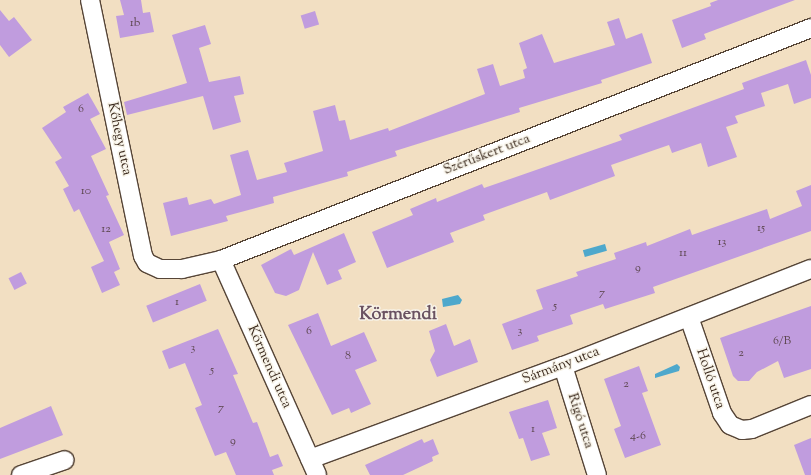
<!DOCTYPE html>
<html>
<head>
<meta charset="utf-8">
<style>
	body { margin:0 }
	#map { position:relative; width:811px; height:475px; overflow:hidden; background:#f2dfc2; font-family:"Sorts Mill Goudy",serif }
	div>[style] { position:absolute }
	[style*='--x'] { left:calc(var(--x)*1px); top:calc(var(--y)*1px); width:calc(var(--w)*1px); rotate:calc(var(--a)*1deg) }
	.water>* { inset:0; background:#4ea8cc; transform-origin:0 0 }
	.building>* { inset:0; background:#c09cde; transform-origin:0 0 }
	.roads { filter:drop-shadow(1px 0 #564537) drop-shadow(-1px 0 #564537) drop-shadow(0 1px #564537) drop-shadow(0 -1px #564537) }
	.minor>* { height:18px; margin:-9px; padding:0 9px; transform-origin:9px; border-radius:9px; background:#fff }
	span { translate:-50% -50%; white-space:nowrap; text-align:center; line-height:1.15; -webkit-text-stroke:3px #f7f3e8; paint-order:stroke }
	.number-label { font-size:12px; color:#5c464e }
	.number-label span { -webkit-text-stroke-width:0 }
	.street-label { font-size:14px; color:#3b2a1e }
	.district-label { font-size:18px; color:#6a5261; font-weight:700 }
</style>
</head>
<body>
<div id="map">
	<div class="water">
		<div style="left:605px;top:244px;width:7px;height:23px;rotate:74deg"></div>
		<div style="clip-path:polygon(458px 295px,462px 300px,460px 304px,443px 307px,442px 299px)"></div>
		<div style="clip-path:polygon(677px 364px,680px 367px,679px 371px,655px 378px,655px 374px)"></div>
	</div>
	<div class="building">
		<div style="clip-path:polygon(120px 0,141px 0,143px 13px,150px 12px,154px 32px,120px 38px,116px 16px,124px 15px)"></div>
		<div style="clip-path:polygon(718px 0,795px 0,704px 34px,706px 39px,682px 48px,672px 20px,711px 6px,710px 3px)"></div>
		<div style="clip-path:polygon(0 10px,9px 21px,14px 17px,32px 40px,9px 57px,0 45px)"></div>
		<div style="left:315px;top:11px;width:14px;height:15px;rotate:73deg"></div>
		<div style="clip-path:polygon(619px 18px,626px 39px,642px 33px,652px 63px,601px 80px,602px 83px,519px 108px,520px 112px,395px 151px,397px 156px,347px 172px,348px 176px,273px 197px,274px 203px,226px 216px,228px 221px,171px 236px,163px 203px,187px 197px,189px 205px,211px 199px,214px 204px,241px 195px,230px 155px,248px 150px,257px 180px,287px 172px,284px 163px,323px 151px,313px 111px,335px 105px,339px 121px,345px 120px,350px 140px,388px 128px,389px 131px,485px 94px,477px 69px,493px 64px,500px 86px,525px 78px,523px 70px,527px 68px,519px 43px,542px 34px,554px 63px,615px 45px,607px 22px)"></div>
		<div style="clip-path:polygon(205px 25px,211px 44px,199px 48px,209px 82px,240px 76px,244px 94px,234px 96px,241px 122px,213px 130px,203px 96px,127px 115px,124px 102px,187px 83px,172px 35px)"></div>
		<div style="clip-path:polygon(806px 60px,811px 75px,811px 98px,794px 104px,788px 84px,761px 93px,765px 106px,735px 116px,738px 123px,726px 127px,737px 157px,708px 167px,701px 143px,672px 153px,669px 145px,611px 165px,615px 176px,550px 200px,547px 192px,483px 215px,485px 220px,450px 233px,454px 242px,387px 268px,372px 232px,413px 215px,410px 209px,436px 198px,437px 202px,482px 184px,484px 188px,622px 140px,619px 135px,744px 89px,742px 83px)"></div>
		<div style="clip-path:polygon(88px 93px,100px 114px,90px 119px,106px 149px,91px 156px,109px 195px,106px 196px,124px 235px,109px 242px,120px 269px,114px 272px,120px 285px,102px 293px,91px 267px,104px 261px,79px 209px,74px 212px,63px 189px,69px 186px,55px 162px,62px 158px,42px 128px,66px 112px,63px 107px)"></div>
		<div style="clip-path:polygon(811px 185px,811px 231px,653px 287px,655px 293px,605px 309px,603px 304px,570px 315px,573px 324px,537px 336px,539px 341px,512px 350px,502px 324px,543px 309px,536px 290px,578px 276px,576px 272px,616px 259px,614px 253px,646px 242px,647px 246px,690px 229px,692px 235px,767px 209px,770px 219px,802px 206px,796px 191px)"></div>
		<div style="clip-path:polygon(344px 233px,356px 262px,338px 270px,342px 279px,327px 285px,313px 252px,299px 290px,286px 296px,275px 293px,261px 265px,291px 249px,294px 255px)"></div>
		<div style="left:21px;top:272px;width:13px;height:14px;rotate:63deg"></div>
		<div style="left:200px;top:284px;width:18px;height:58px;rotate:68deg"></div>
		<div style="clip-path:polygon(811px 306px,811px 369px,784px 378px,778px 361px,757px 372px,749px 381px,738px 381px,733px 376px,720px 338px)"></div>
		<div style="clip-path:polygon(318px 313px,331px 346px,364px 332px,377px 361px,355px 370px,371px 404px,351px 413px,349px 408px,332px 415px,288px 325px)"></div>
		<div style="clip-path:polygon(446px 324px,454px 346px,470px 339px,478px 362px,437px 377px,430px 360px,435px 351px,429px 331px)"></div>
		<div style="clip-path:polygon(218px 329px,238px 374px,233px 375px,253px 423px,257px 422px,270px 457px,278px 454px,283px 466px,272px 470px,274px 475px,236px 475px,226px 452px,215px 456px,195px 408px,202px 405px,185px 363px,169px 369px,162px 351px)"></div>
		<div style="clip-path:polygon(639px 366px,648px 391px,642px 393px,661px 445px,625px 458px,614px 429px,621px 426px,604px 379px)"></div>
		<div style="clip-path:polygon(548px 400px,557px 428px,542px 433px,550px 455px,531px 461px,523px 438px,519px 439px,509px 412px)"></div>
		<div style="clip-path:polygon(51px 406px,63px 435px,0 459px,0 428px)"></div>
		<div style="clip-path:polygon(811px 438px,811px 475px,805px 475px,794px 445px)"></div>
		<div style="clip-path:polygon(422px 439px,424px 443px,433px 439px,439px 454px,432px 457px,433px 461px,403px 475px,370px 475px,365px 465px)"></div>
	</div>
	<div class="roads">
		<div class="minor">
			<div style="--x:90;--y:0;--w:261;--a:78.3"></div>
			<div style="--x:143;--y:256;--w:8;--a:60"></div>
			<div style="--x:147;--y:263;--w:14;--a:25"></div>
			<div style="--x:160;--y:269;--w:22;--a:0"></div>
			<div style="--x:182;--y:269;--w:40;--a:-13"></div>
			<div style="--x:221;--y:260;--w:634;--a:-21.47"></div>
			<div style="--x:221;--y:260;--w:235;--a:65.9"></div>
			<div style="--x:689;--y:317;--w:102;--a:71"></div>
			<div style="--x:722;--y:413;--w:14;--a:56"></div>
			<div style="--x:730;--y:425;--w:13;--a:23"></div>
			<div style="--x:742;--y:430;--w:10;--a:-6"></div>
			<div style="--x:752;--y:429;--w:64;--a:-22.1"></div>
			<div style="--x:563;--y:366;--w:114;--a:72.7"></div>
			<div style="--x:310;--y:459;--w:270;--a:-20.2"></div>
			<div style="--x:563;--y:366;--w:266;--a:-21.4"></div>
			<div style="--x:21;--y:475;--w:46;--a:-18.8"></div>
		</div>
	</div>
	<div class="number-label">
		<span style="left:135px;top:24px">1b</span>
		<span style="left:81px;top:110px">6</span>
		<span style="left:86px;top:192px">10</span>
		<span style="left:761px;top:229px">15</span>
		<span style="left:106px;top:230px">12</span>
		<span style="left:722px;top:243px">13</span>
		<span style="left:683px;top:254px">11</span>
		<span style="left:638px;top:269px">9</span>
		<span style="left:602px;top:294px">7</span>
		<span style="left:177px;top:303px">1</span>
		<span style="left:555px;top:307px">5</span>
		<span style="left:309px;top:332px">6</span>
		<span style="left:520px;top:332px">3</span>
		<span style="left:782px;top:342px">6/B</span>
		<span style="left:193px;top:349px">3</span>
		<span style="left:741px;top:354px">2</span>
		<span style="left:348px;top:357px">8</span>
		<span style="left:212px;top:371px">5</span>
		<span style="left:626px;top:385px">2</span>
		<span style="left:221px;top:409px">7</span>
		<span style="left:533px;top:430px">1</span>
		<span style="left:638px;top:437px">4-6</span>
		<span style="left:233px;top:442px">9</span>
	</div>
	<div class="street-label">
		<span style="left:119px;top:139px;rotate:78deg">Kőhegy utca</span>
		<span style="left:487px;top:155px;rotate:-21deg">Szérűskert utca</span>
		<span style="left:561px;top:366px;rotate:-21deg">Sármány utca</span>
		<span style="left:269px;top:367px;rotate:66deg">Körmendi utca</span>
		<span style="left:710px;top:379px;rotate:71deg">Holló utca</span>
		<span style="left:580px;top:421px;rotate:72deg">Rigó utca</span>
	</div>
	<div class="district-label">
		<span style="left:398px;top:315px">Körmendi</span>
	</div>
</div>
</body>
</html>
